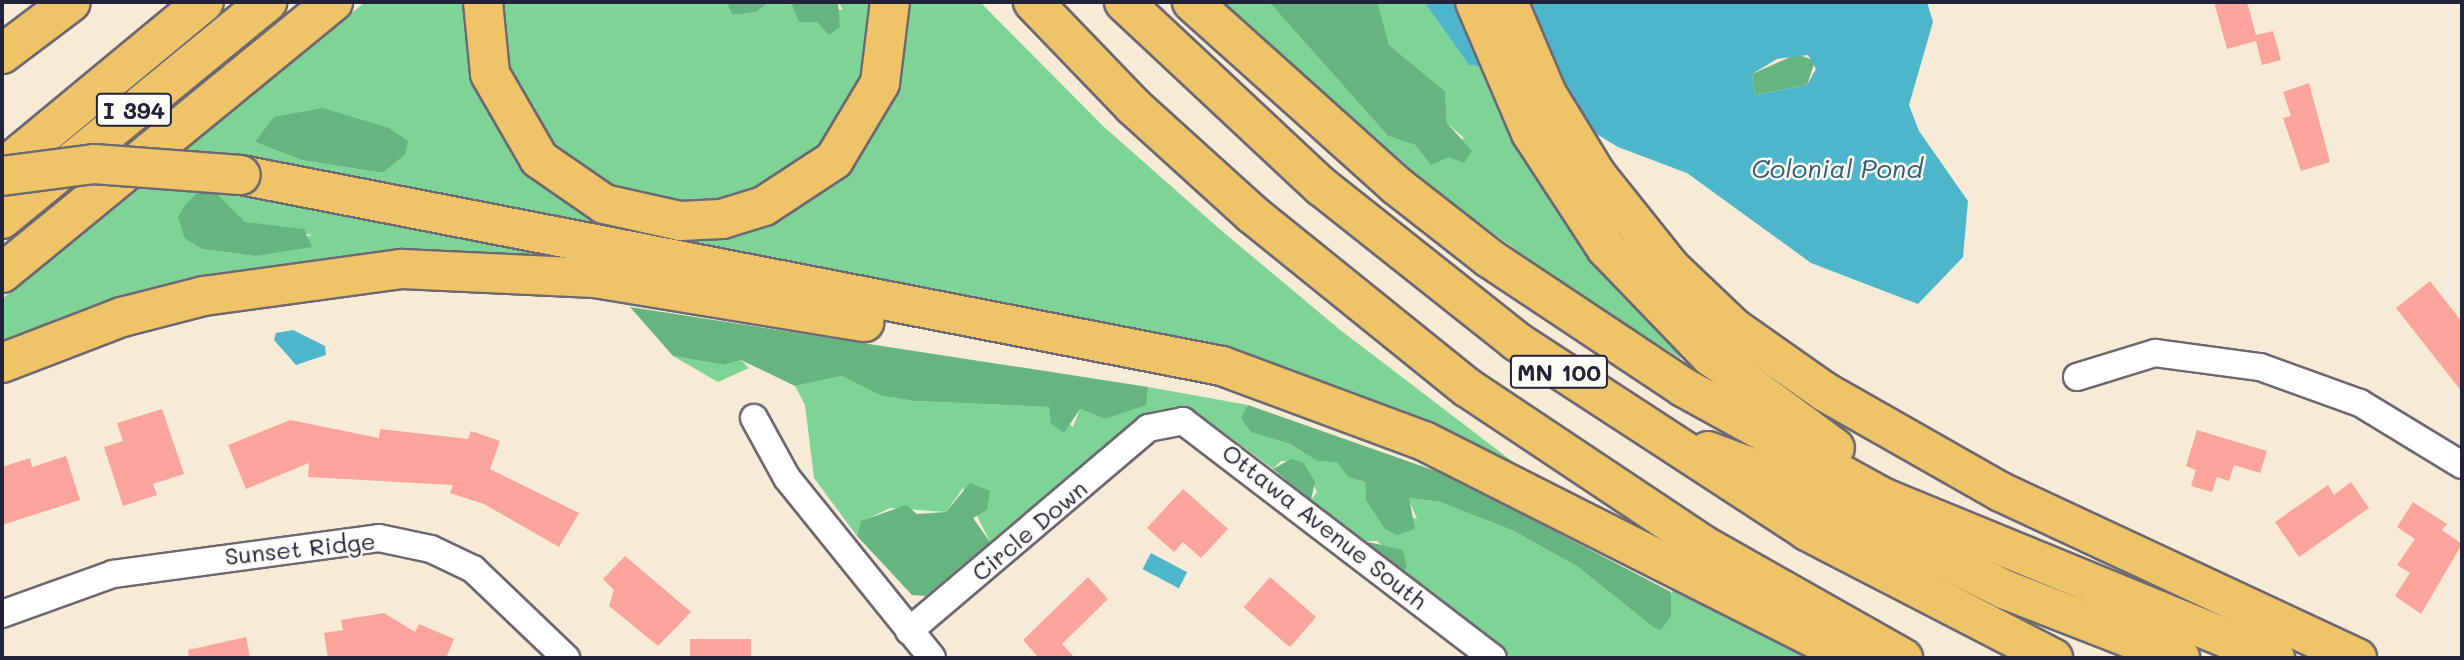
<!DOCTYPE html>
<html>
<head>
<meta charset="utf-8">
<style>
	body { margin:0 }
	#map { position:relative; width:2464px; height:660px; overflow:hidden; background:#f7ead6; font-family:Mali,sans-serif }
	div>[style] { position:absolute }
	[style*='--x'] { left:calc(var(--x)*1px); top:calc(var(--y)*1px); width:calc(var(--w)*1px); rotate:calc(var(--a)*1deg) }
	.green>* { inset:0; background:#7ed397 }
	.forest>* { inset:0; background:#66b580 }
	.water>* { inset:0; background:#4db6cb; transform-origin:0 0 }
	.building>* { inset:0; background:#fba49b; transform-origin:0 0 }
	.roads { filter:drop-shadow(2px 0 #6d6871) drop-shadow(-2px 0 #6d6871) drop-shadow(0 2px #6d6871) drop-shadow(0 -2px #6d6871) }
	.minor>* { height:26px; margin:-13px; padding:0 13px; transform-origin:13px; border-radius:13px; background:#fff }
	.highway>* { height:38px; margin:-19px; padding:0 19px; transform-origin:19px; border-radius:19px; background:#efc469 }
	.bridges { filter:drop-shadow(2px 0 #6d6871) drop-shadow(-2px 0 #6d6871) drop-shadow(0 2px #6d6871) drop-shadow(0 -2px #6d6871) }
	.highway-bridge>* { height:38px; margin:-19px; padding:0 19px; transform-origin:19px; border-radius:19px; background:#efc469 }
	span { translate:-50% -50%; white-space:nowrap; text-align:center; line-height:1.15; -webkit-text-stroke:5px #fdfcf7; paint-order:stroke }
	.shield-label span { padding:2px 5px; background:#fdfcf7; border:2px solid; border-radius:5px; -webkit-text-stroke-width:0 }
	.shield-label { font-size:23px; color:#22223b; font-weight:700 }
	.street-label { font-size:24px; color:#22223b }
	.water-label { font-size:26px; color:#335d75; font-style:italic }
	.frame { position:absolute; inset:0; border:4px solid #22223b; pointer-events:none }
</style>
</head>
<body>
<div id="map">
	<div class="green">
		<div style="clip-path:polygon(evenodd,365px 2px,470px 2px,471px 45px,598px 215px,801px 201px,903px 2px,980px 2px,1103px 126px,1223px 232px,1339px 329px,1521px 468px,1516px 477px,1426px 429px,184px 151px,365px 2px,255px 142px,405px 155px,383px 173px,301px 160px,255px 142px)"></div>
		<div style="clip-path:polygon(496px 2px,727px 2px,732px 15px,756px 12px,769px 2px,843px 10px,838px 2px,877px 2px,871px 74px,823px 154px,731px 203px,635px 201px,556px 157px,510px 89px)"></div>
		<div style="clip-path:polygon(1221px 2px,1269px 2px,1388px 136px,1415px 145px,1431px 165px,1464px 138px,1447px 123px,1445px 91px,1389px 45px,1376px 16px,1377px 2px,1424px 2px,1469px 65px,1486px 67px,1684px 354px,1680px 358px,1565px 286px,1436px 191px)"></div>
		<div style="clip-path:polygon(evenodd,152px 179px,562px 253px,561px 263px,490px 258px,2px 351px,2px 299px,152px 179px,226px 208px,245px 222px,312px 235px,255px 256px,202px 249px,185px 239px,226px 208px)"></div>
		<div style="clip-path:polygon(673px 356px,724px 365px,741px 360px,749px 368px,718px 382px)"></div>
		<div style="clip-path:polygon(842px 376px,883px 396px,915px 401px,1050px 407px,1073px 427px,1080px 409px,1105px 419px,1144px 399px,1148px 387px,1248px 405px,1242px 418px,1252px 432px,1290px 444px,1317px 461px,1337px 461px,1348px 477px,1365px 482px,1366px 500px,1417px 519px,1408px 498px,1440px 502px,1514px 531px,1578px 567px,1653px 627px,1676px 585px,1816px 658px,1512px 658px,1402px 572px,1407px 568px,1377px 541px,1364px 541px,1311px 500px,1317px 492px,1303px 462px,1281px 461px,1273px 469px,1196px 412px,1177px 406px,1135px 420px,990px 542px,963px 488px,946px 512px,890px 508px,861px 522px,857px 536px,814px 478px,805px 405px,795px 386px)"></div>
	</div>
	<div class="forest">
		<div style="clip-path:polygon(727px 2px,769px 2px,756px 12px,732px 15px)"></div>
		<div style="clip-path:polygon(791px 2px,838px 2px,840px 27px,829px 35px,817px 22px,799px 22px)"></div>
		<div style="clip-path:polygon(1269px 2px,1377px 2px,1389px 45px,1445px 91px,1447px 123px,1472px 151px,1464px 163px,1449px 157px,1431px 165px,1415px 145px,1388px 136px)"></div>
		<div style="clip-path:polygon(1797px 54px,1815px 61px,1807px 85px,1755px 95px,1752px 74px)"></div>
		<div style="clip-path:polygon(323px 108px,389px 128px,408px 141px,405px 155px,383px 173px,301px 160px,255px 142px,274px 117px)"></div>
		<div style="clip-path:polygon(213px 190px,245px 222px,304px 229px,312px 247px,255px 256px,202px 249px,185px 239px,178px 217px,185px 205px,199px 191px)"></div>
		<div style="clip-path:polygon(630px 307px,1148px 387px,1146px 405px,1105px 419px,1080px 409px,1064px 433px,1051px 424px,1049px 407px,915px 401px,882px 396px,842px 376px,795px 386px,741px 360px,724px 365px,673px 356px)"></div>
		<div style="clip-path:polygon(1248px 405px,1447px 475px,1671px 592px,1671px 616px,1661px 630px,1653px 627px,1578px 567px,1514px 531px,1440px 502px,1409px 498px,1415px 529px,1397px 535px,1385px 529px,1366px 500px,1365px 482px,1348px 477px,1337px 462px,1317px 461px,1290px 444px,1251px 432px,1241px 418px)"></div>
		<div style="clip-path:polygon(1291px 459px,1303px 462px,1315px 482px,1311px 500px,1273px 469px)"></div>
		<div style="clip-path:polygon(970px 483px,990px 491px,987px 510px,973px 518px,990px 542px,926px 596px,912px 595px,857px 536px,861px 521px,906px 505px,917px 514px,946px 512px)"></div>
		<div style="clip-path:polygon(1364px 541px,1403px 550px,1407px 568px,1402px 572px)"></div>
	</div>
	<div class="water">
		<div style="clip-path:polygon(evenodd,1424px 2px,1927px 2px,1933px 22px,1909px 105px,1919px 131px,1968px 201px,1963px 257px,1918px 304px,1811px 263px,1687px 173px,1618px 147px,1486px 67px,1469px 65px,1424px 2px,1808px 55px,1816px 69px,1807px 85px,1755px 95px,1752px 74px,1777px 59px,1808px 55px)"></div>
		<div style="clip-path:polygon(293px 330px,325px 346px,326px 355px,296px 365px,274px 340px,276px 333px)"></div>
		<div style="left:1151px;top:553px;width:41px;height:18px;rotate:28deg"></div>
	</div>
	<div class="building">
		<div style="clip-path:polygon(2214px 2px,2247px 2px,2256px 35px,2273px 31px,2281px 60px,2262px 65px,2256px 41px,2227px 49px)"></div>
		<div style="clip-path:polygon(2309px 83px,2330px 162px,2301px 171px,2283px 118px,2291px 116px,2283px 92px)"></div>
		<div style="clip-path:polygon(2430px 281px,2462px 322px,2462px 392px,2396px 308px)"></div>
		<div style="clip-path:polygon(162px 409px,184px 474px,153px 484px,157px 495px,123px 506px,104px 447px,123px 441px,117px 423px)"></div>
		<div style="clip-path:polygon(290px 420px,379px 438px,380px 429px,468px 439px,471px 431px,500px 441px,490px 469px,579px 513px,559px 547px,484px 504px,450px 493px,453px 485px,308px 477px,309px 463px,246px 489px,228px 445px)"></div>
		<div style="clip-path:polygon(2197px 430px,2267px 451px,2260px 473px,2234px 465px,2229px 481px,2217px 477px,2212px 492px,2191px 486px,2196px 470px,2186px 466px)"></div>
		<div style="clip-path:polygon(66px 456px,80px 500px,2px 525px,2px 467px,30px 458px,32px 467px)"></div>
		<div style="clip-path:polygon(2351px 482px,2369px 508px,2299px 557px,2275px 522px,2328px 485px,2334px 495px)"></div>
		<div style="clip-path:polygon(1183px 489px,1228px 529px,1201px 558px,1183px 542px,1174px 552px,1147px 528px)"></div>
		<div style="clip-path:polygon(2413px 502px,2447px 524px,2442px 530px,2462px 544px,2421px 614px,2395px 596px,2410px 573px,2397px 565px,2415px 539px,2397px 527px)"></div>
		<div style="clip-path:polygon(625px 556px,691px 612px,658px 646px,609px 606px,614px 590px,603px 579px)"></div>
		<div style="clip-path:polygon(1088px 577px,1108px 599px,1062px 644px,1075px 658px,1039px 658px,1023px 640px)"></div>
		<div style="left:1270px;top:577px;width:61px;height:40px;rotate:41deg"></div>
		<div style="clip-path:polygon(384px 613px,415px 632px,419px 624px,454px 639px,446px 658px,328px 658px,324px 633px,343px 630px,341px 620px)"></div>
		<div style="clip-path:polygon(246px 637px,250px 658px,189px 658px,188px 650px)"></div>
		<div style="left:751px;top:639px;width:19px;height:61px;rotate:90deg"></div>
	</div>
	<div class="roads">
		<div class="minor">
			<div style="--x:2077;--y:377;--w:82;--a:-17.1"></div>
			<div style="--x:2155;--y:353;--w:106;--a:7.6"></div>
			<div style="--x:2260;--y:367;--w:106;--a:19.8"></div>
			<div style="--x:2360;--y:403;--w:119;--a:31.3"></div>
			<div style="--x:754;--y:418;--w:68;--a:61.2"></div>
			<div style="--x:787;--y:478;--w:231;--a:51.1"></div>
			<div style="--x:2;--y:614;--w:118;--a:-19.8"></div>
			<div style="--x:113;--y:574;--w:268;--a:-7.7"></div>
			<div style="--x:379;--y:538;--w:53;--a:11.9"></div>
			<div style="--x:431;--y:549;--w:47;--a:25.5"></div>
			<div style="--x:473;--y:569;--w:129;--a:43.7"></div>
			<div style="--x:909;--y:631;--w:314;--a:-40.3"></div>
			<div style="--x:1148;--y:428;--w:36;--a:-11"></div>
			<div style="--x:1183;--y:421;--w:390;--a:37.4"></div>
		</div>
		<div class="highway">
			<div style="--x:483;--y:2;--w:72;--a:84.4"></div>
			<div style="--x:490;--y:74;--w:98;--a:60"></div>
			<div style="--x:539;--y:159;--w:79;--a:34.7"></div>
			<div style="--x:604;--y:204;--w:78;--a:12.6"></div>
			<div style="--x:680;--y:221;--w:42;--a:-2.7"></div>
			<div style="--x:722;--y:219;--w:44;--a:-17.2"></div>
			<div style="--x:764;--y:206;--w:84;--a:-33.3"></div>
			<div style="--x:834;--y:160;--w:90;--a:-59.1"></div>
			<div style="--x:880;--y:83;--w:82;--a:-83"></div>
			<div style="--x:1033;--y:2;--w:144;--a:46.1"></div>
			<div style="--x:1133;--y:106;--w:161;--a:42.2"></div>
			<div style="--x:1252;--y:214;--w:277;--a:38.9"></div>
			<div style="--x:1468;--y:388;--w:283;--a:33.7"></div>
			<div style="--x:1703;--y:545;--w:230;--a:29.5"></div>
			<div style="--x:1124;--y:2;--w:271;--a:43.1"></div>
			<div style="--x:1322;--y:187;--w:248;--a:38.4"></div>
			<div style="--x:1516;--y:341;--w:348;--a:33.1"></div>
			<div style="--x:1807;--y:531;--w:277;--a:27.3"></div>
			<div style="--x:1192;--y:2;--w:275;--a:41.9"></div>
			<div style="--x:1397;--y:186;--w:117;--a:38"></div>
			<div style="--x:1489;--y:258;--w:233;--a:33.6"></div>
			<div style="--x:1683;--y:387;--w:227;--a:28.9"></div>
			<div style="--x:1882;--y:497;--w:425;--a:22.3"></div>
			<div style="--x:1475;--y:2;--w:142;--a:66.9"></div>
			<div style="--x:1531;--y:133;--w:137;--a:56.9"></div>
			<div style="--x:1606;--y:248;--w:150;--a:46.1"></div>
			<div style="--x:1710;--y:356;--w:155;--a:36.4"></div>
			<div style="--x:1508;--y:2;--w:100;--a:67"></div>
			<div style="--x:1547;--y:94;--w:94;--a:58.5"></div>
			<div style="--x:1596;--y:174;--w:120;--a:51.4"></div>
			<div style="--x:1671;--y:268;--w:87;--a:43.6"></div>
			<div style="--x:1734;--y:328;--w:111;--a:35.1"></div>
			<div style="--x:1825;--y:392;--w:202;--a:29.6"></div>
			<div style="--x:2001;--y:492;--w:393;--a:25"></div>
			<div style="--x:2;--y:54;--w:86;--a:-37"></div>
			<div style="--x:2;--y:169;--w:262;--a:-39.6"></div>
			<div style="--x:241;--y:175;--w:999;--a:11.02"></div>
			<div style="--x:1222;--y:366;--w:215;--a:20.4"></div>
			<div style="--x:1424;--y:441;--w:481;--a:26.8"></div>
			<div style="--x:2;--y:219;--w:343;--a:-39.3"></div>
			<div style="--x:2;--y:273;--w:428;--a:-39.3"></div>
			<div style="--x:2;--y:363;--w:129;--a:-21"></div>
			<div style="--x:122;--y:317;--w:85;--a:-14.4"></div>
			<div style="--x:204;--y:296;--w:200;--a:-7.8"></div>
			<div style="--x:402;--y:269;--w:193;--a:2.7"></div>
			<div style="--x:595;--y:278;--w:273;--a:9.3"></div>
			<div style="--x:1708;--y:451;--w:68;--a:20.6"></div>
			<div style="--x:1772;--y:475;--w:261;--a:26.2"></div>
			<div style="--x:2006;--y:590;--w:187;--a:21.3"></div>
		</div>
	</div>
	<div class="bridges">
		<div class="highway-bridge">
			<div style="--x:2;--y:176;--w:93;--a:-7.4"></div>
			<div style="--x:94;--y:164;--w:147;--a:4.3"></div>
		</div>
	</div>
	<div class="shield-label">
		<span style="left:134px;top:110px">I 394</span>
		<span style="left:1559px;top:372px">MN 100</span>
	</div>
	<div class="street-label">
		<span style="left:1325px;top:526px;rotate:38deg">Ottawa Avenue South</span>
		<span style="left:1029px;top:530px;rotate:-40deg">Circle Down</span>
		<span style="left:300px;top:548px;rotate:-6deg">Sunset Ridge</span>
	</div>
	<div class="water-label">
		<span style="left:1837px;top:169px">Colonial Pond</span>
	</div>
	<div class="frame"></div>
</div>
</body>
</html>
